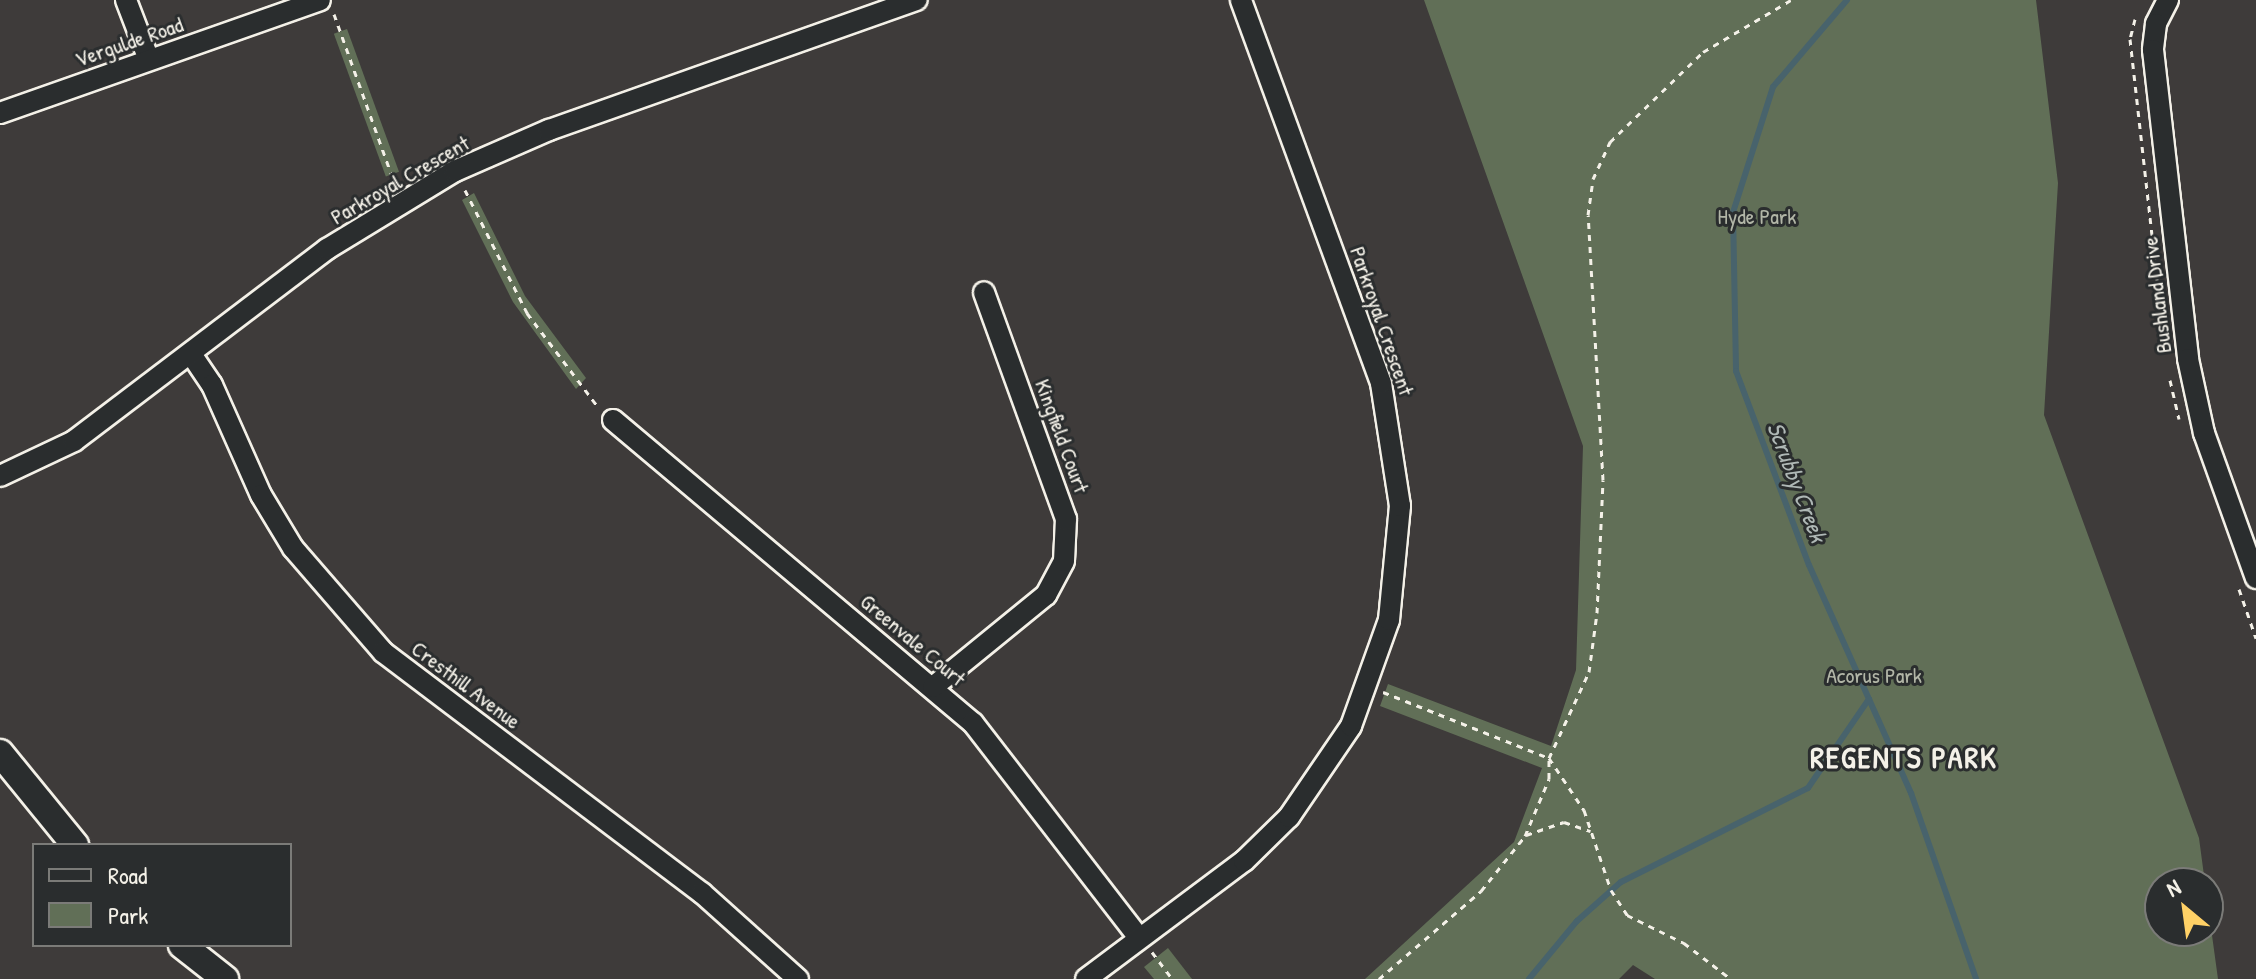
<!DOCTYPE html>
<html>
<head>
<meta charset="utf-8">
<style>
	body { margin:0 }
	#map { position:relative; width:2256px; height:979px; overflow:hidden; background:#3e3b3a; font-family:"Patrick Hand",sans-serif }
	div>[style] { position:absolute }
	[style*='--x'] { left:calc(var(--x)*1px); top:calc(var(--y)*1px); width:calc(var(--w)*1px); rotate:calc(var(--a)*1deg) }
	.green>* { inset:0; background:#616f57; transform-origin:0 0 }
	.stream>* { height:6px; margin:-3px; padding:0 3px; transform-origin:3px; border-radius:3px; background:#48636c }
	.path>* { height:3px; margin-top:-1.5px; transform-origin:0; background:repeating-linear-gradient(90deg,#f4f1e8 0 6px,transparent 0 12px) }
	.roads { filter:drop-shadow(2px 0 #f4f1e8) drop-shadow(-2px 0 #f4f1e8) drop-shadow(0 2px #f4f1e8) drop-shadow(0 -2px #f4f1e8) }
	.minor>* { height:20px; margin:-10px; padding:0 10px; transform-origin:10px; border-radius:10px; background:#2a2d2e }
	.tertiary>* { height:26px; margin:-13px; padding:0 13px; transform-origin:13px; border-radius:13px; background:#2a2d2e }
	span { translate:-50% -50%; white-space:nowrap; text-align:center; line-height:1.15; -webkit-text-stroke:6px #2a2d2e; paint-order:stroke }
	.street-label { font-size:22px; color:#f4f1e8 }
	.park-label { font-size:22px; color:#b2b6a7 }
	.water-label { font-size:24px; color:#afb8b6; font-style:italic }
	.district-label { font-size:30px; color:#f4f1e8; font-weight:700; letter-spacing:2px }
	.legend { position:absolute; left:32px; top:843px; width:260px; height:104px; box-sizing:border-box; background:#2a2d2e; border:2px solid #7b7b78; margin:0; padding:10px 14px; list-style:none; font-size:24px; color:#f4f1e8 }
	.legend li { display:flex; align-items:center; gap:16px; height:40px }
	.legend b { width:40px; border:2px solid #7b7b78 }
	.north { position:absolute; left:2144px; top:867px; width:80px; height:80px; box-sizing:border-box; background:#2a2d2e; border:2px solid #7b7b78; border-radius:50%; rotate:331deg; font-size:22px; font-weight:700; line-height:32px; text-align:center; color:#f4f1e8 }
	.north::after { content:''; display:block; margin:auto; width:28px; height:36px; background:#ffd166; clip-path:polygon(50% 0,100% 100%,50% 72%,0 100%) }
</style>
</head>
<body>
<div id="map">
	<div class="green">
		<div style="clip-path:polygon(1424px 0,2036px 0,2058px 183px,2044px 415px,2199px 838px,2205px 883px,2160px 883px,2160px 931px,2208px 931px,2208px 906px,2218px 979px,1655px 979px,1633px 965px,1619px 979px,1365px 979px,1514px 842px,1542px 768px,1380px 706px,1388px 684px,1551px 746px,1576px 670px,1583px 446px)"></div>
		<div style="left:347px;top:29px;width:152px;height:14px;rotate:70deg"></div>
		<div style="clip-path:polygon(474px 193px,525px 296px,586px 378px,576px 389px,513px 302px,462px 200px)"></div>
		<div style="clip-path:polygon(1168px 948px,1192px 979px,1154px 979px,1144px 967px)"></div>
	</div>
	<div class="stream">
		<div style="--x:1847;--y:0;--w:114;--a:130.4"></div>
		<div style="--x:1773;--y:87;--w:131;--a:107.7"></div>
		<div style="--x:1733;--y:212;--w:159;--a:88.9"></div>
		<div style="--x:1736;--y:371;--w:207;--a:69.4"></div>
		<div style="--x:1809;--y:565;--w:250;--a:65.9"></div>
		<div style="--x:1911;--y:793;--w:197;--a:70.7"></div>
		<div style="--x:1529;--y:979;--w:75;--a:-50.4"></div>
		<div style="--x:1577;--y:921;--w:59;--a:-41.6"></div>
		<div style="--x:1621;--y:882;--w:209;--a:-26.7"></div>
		<div style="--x:1808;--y:788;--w:108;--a:-55.6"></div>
	</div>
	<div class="path">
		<div style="--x:334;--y:14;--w:181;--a:70.3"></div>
		<div style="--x:2135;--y:19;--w:21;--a:104"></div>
		<div style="--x:2130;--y:39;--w:268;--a:83.6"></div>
		<div style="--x:465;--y:190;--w:138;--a:63.2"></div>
		<div style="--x:527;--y:313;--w:118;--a:52.9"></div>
		<div style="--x:2170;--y:380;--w:40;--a:77"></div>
		<div style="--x:2239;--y:589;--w:52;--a:70.9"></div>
		<div style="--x:1383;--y:692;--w:179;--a:21.7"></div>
		<div style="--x:1549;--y:758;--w:63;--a:56.1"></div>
		<div style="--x:1584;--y:810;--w:84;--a:71.4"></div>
		<div style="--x:1611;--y:890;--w:30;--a:57"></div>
		<div style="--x:1627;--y:915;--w:64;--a:26.2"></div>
		<div style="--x:1684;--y:943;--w:59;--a:37.5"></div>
		<div style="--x:1526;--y:835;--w:40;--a:-18.9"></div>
		<div style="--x:1564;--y:822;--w:28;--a:19"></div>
		<div style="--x:1152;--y:952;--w:34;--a:53"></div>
		<div style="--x:1379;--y:979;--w:135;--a:-40.8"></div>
		<div style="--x:1481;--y:891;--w:70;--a:-51.3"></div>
		<div style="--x:1525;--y:836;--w:62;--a:-67.2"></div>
		<div style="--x:1549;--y:779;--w:21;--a:-90"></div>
		<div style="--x:1549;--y:758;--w:95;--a:-65.1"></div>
		<div style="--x:1589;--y:672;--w:60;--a:-82.3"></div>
		<div style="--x:1597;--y:613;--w:133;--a:-87.4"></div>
		<div style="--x:1603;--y:480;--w:265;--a:-93.2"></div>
		<div style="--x:1588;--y:215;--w:36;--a:-82"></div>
		<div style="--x:1593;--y:179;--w:41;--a:-65.3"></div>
		<div style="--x:1610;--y:142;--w:129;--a:-44.1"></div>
		<div style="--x:1703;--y:52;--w:102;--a:-30.6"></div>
	</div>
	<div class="roads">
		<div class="minor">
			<div style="--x:126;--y:0;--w:64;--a:69"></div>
			<div style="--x:2168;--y:0;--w:27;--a:117"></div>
			<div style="--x:2156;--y:24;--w:26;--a:97"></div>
			<div style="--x:2153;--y:50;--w:311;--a:83.5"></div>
			<div style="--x:2188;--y:359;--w:76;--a:77.8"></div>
			<div style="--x:2204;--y:433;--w:154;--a:70.3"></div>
			<div style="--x:0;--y:113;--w:339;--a:-19.4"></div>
			<div style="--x:191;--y:354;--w:37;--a:56"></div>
			<div style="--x:212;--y:385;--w:120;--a:66"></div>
			<div style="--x:261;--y:495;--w:62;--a:58.9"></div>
			<div style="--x:293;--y:548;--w:138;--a:49.1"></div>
			<div style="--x:383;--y:652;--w:400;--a:37.1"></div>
			<div style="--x:702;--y:893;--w:129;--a:41.9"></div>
			<div style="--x:613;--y:420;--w:471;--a:40.1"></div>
			<div style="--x:973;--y:723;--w:272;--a:52.3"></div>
			<div style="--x:0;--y:476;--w:82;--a:-25.3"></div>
			<div style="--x:74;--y:441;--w:318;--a:-37.2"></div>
			<div style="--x:327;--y:249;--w:150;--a:-31.4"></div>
			<div style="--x:455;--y:171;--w:103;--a:-23.6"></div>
			<div style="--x:549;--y:130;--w:390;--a:-19.5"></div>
			<div style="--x:933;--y:687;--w:146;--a:-39.2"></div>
			<div style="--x:1046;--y:595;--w:38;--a:-62"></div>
			<div style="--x:1064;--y:561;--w:42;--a:-87.3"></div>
			<div style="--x:1066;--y:519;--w:241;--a:-109.9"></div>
			<div style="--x:1086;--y:979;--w:197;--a:-36.8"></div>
			<div style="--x:1244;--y:861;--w:63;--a:-44.4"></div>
			<div style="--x:1289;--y:817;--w:110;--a:-55.7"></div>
			<div style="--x:1351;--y:726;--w:113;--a:-70.3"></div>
			<div style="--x:1389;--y:620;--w:115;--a:-84.5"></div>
			<div style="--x:1400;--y:506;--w:124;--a:-98.8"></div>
			<div style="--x:1381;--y:383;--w:408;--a:-110.1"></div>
		</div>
		<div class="tertiary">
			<div style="--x:0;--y:753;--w:119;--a:50.8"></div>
			<div style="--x:182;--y:945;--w:55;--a:38.3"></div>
		</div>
	</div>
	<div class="street-label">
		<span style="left:129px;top:42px;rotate:-19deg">Vergulde Road</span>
		<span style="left:400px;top:180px;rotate:-30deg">Parkroyal Crescent</span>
		<span style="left:2157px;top:295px;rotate:-97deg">Bushland Drive</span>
		<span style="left:1382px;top:321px;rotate:71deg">Parkroyal Crescent</span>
		<span style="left:1062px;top:436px;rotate:70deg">Kingfield Court</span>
		<span style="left:913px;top:640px;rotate:40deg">Greenvale Court</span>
		<span style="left:466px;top:685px;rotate:37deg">Cresthill Avenue</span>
	</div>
	<div class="park-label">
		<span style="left:1757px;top:217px">Hyde Park</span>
		<span style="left:1874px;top:676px">Acorus Park</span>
	</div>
	<div class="water-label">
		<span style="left:1797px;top:482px;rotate:69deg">Scrubby Creek</span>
	</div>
	<div class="district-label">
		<span style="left:1904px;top:757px">REGENTS PARK</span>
	</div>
	<ul class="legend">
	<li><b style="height:10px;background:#2a2d2e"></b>Road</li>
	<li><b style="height:22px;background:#616f57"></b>Park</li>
	</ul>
	<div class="north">N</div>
</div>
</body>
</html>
